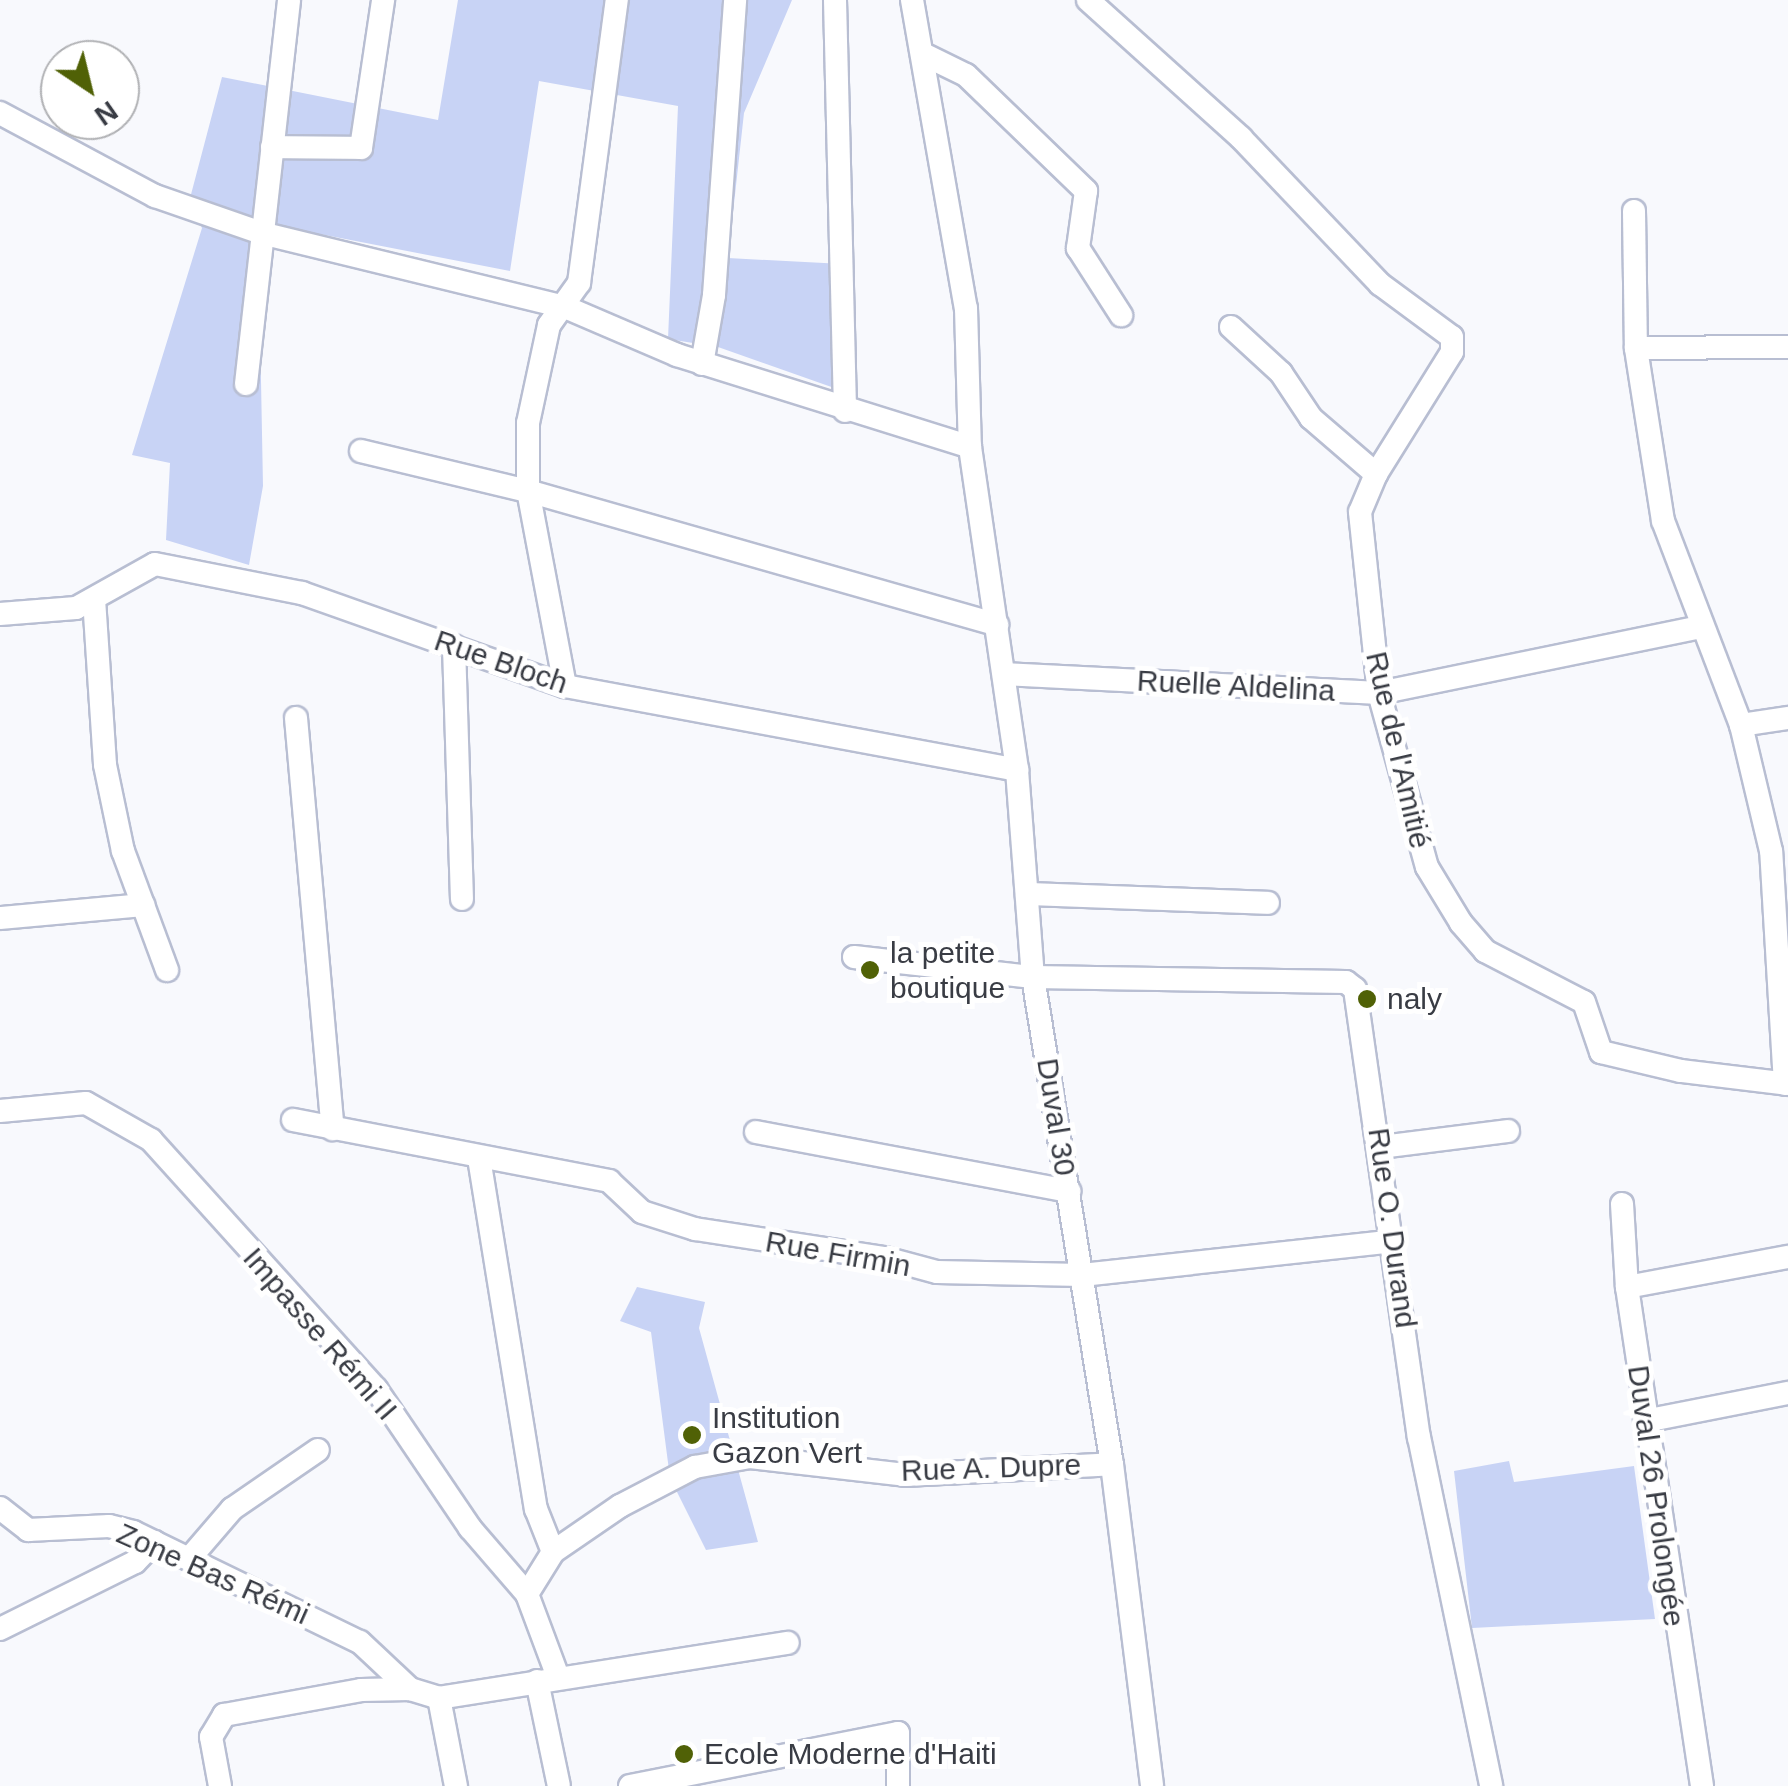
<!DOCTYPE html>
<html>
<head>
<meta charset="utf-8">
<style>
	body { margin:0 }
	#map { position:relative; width:1788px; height:1786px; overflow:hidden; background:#f8f9fd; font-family:Helvetica,sans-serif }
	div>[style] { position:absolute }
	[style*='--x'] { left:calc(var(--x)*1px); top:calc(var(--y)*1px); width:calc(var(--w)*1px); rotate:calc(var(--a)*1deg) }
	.green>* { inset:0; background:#c8d3f5 }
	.roads { filter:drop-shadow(2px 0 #b8bed2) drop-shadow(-2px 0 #b8bed2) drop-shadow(0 2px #b8bed2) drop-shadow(0 -2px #b8bed2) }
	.street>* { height:22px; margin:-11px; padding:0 11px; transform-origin:11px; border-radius:11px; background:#fff }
	.dots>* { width:28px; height:28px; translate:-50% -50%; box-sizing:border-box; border:5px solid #fff; border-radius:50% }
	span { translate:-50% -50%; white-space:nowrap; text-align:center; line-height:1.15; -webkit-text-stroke:10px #fff; paint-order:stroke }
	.street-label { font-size:30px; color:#393c44 }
	.poi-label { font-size:30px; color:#393c44 }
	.left { translate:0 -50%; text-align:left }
	.north { position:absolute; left:40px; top:40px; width:100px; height:100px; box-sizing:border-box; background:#fff; border:2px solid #b0b1b4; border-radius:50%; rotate:145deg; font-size:28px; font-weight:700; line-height:40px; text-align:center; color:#393c44 }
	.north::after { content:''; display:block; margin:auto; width:35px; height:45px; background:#506106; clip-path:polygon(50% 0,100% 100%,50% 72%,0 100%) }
</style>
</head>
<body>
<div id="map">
	<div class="green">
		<div style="clip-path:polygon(458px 0,792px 0,744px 113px,728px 258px,843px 264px,840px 390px,718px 347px,668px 339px,678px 106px,539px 81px,510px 271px,258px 222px,263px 486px,249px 565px,166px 540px,170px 463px,132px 455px,202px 228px,189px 202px,222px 77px,438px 120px)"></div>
		<div style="clip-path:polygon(637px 1287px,705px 1302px,699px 1328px,758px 1542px,706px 1550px,670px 1478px,651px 1332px,620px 1321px)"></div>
		<div style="clip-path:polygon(1509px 1461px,1514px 1482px,1634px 1466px,1655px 1619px,1472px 1628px,1454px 1471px)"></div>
	</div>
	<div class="roads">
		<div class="street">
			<div style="--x:835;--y:0;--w:411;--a:88.6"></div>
			<div style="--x:912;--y:0;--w:313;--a:80.1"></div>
			<div style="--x:966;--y:308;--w:139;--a:88.4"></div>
			<div style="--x:970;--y:447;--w:326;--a:81.7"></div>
			<div style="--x:1017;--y:770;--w:208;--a:85.6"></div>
			<div style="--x:1033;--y:977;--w:493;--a:80.8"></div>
			<div style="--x:1112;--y:1464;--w:324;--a:82.9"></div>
			<div style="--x:1088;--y:0;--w:206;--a:42"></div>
			<div style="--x:1241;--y:138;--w:202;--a:46.4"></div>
			<div style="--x:1380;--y:284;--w:89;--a:36.4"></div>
			<div style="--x:1452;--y:337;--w:15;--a:90"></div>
			<div style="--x:1452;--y:352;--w:144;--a:121.9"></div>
			<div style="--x:1376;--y:474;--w:41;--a:112.8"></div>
			<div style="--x:1360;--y:512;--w:182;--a:84"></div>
			<div style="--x:1379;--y:693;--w:180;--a:74.6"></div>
			<div style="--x:1427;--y:867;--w:66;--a:58.7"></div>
			<div style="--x:1461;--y:923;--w:37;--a:49"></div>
			<div style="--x:1485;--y:951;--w:111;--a:27.3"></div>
			<div style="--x:1584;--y:1002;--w:53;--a:71.2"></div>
			<div style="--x:1601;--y:1052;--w:82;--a:13.4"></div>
			<div style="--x:1681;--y:1071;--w:108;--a:6.9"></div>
			<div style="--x:927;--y:56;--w:43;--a:26"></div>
			<div style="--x:966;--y:75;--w:167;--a:44"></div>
			<div style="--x:1086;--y:191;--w:58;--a:98"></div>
			<div style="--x:1078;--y:248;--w:80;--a:57.3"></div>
			<div style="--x:0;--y:113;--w:176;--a:28.2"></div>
			<div style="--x:155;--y:196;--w:112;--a:19.2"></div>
			<div style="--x:261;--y:233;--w:313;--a:13.7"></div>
			<div style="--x:565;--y:307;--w:122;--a:23.2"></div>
			<div style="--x:677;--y:355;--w:307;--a:17.4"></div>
			<div style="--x:272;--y:147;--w:89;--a:0.6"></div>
			<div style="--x:361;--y:148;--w:150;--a:-81.5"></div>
			<div style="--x:1634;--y:211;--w:137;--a:89.2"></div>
			<div style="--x:1231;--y:327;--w:68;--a:42.6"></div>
			<div style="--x:1281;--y:373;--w:54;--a:56.3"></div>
			<div style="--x:1311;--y:418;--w:86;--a:40.7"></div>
			<div style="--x:702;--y:364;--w:70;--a:-80.1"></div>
			<div style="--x:714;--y:295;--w:296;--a:-85.9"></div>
			<div style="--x:246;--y:384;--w:386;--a:-83.6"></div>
			<div style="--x:361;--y:451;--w:172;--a:13.5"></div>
			<div style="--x:528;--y:491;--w:488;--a:15.9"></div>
			<div style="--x:94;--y:599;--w:166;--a:86.2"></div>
			<div style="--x:105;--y:765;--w:88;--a:78.2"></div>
			<div style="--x:123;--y:851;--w:127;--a:69.7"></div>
			<div style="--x:0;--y:614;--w:76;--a:-4.5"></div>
			<div style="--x:76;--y:608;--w:90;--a:-29.1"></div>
			<div style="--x:155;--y:564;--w:150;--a:11.2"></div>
			<div style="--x:302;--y:593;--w:279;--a:19.5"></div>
			<div style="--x:565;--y:686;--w:460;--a:10.5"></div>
			<div style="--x:454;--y:646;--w:253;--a:88.2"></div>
			<div style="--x:1004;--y:674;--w:375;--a:2.9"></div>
			<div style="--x:1379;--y:693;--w:329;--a:-11.6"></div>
			<div style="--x:565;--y:686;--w:198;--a:-100.7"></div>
			<div style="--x:528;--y:491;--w:68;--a:-90"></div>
			<div style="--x:528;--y:423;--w:100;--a:-77.9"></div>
			<div style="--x:549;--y:325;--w:52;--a:-54.5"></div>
			<div style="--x:579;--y:283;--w:286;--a:-82.4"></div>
			<div style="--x:296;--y:718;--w:413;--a:84.9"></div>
			<div style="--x:1741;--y:725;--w:48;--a:-8.5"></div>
			<div style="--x:1027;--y:894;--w:241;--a:2.1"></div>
			<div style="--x:0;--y:918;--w:144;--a:-5.2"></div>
			<div style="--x:854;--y:957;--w:180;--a:6.4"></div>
			<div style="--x:1033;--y:977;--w:313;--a:0.9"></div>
			<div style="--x:1346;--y:982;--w:11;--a:38"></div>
			<div style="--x:1355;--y:989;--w:453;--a:81.9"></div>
			<div style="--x:1419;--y:1437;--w:356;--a:78.3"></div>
			<div style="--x:1785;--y:1084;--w:233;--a:-93.4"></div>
			<div style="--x:1771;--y:851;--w:130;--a:-103.4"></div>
			<div style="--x:1741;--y:725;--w:218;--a:-110.9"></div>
			<div style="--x:1663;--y:521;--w:175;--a:-98.9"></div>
			<div style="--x:1636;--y:348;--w:152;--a:-0.4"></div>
			<div style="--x:0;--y:1111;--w:86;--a:-5.3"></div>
			<div style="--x:86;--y:1103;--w:75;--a:29.6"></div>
			<div style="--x:151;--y:1140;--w:336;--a:47.9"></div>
			<div style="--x:376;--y:1389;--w:168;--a:55.9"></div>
			<div style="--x:470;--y:1528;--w:87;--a:49.2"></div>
			<div style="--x:293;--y:1120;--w:322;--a:10.9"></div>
			<div style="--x:609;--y:1181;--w:45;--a:43.2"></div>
			<div style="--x:642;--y:1212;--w:56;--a:17.8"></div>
			<div style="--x:695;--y:1229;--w:192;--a:8.7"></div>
			<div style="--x:885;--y:1258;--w:54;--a:15.1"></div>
			<div style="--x:937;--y:1272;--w:145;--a:1.2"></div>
			<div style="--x:1082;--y:1275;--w:314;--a:-6.2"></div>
			<div style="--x:756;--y:1132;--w:319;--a:10.7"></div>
			<div style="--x:1381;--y:1147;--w:128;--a:-7.2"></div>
			<div style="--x:479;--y:1158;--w:356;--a:80.8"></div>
			<div style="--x:536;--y:1509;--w:46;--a:68.4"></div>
			<div style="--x:1622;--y:1204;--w:83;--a:86.6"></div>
			<div style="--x:1627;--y:1287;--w:505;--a:81.45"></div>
			<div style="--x:1627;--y:1287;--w:164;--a:-10.6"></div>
			<div style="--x:1645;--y:1421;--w:146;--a:-11.1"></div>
			<div style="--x:0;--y:1508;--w:36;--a:38"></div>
			<div style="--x:28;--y:1530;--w:81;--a:-2.8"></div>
			<div style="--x:109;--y:1526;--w:25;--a:14"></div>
			<div style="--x:133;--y:1532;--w:252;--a:25.9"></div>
			<div style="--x:360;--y:1642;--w:69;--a:43.2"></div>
			<div style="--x:189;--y:1559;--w:66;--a:-49.3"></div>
			<div style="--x:232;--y:1509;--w:104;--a:-34.5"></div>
			<div style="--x:0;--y:1629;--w:151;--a:-26.4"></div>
			<div style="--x:135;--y:1562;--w:28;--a:-46"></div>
			<div style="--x:558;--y:1677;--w:89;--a:-110.5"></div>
			<div style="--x:527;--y:1594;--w:49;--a:-58.2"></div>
			<div style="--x:553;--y:1552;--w:81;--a:-34.5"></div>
			<div style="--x:620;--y:1506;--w:85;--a:-27.5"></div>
			<div style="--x:695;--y:1467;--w:56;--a:-10.3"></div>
			<div style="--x:750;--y:1457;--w:156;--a:6.6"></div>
			<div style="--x:905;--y:1475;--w:207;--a:-3"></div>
			<div style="--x:537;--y:1681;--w:107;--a:78.2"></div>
			<div style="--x:439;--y:1698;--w:90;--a:79.1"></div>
			<div style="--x:220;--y:1786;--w:50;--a:-100.4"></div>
			<div style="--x:211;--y:1737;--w:26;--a:-59"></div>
			<div style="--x:224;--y:1715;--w:139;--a:-10.3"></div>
			<div style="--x:361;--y:1690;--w:49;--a:-1.2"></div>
			<div style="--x:410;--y:1689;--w:30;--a:17"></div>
			<div style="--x:439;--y:1698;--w:353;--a:-9"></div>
			<div style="--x:630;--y:1786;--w:273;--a:-11.2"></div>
			<div style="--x:898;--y:1733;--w:53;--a:90"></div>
		</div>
	</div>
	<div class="dots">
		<div style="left:870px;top:970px;background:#506106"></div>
		<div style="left:1367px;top:999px;background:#506106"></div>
		<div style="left:692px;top:1435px;background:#506106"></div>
		<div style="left:684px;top:1754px;background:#506106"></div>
	</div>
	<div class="street-label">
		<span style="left:501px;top:662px;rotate:19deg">Rue Bloch</span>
		<span style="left:1236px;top:686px;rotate:3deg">Ruelle Aldelina</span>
		<span style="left:1398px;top:750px;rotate:77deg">Rue de l'Amitié</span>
		<span style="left:1056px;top:1117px;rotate:81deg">Duval 30</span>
		<span style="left:1392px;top:1228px;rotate:82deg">Rue O. Durand</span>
		<span style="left:838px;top:1254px;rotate:10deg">Rue Firmin</span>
		<span style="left:320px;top:1334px;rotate:49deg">Impasse Rémi II</span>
		<span style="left:991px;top:1468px;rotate:-2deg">Rue A. Dupre</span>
		<span style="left:1656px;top:1496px;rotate:82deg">Duval 26 Prolongée</span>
		<span style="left:213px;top:1574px;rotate:24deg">Zone Bas Rémi</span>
	</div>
	<div class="poi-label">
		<span class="left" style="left:890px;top:970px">la petite<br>boutique</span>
		<span class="left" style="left:1387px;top:999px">naly</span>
		<span class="left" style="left:712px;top:1435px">Institution<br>Gazon Vert</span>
		<span class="left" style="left:704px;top:1754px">Ecole Moderne d'Haiti</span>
	</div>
	<div class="north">N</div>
</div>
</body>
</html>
